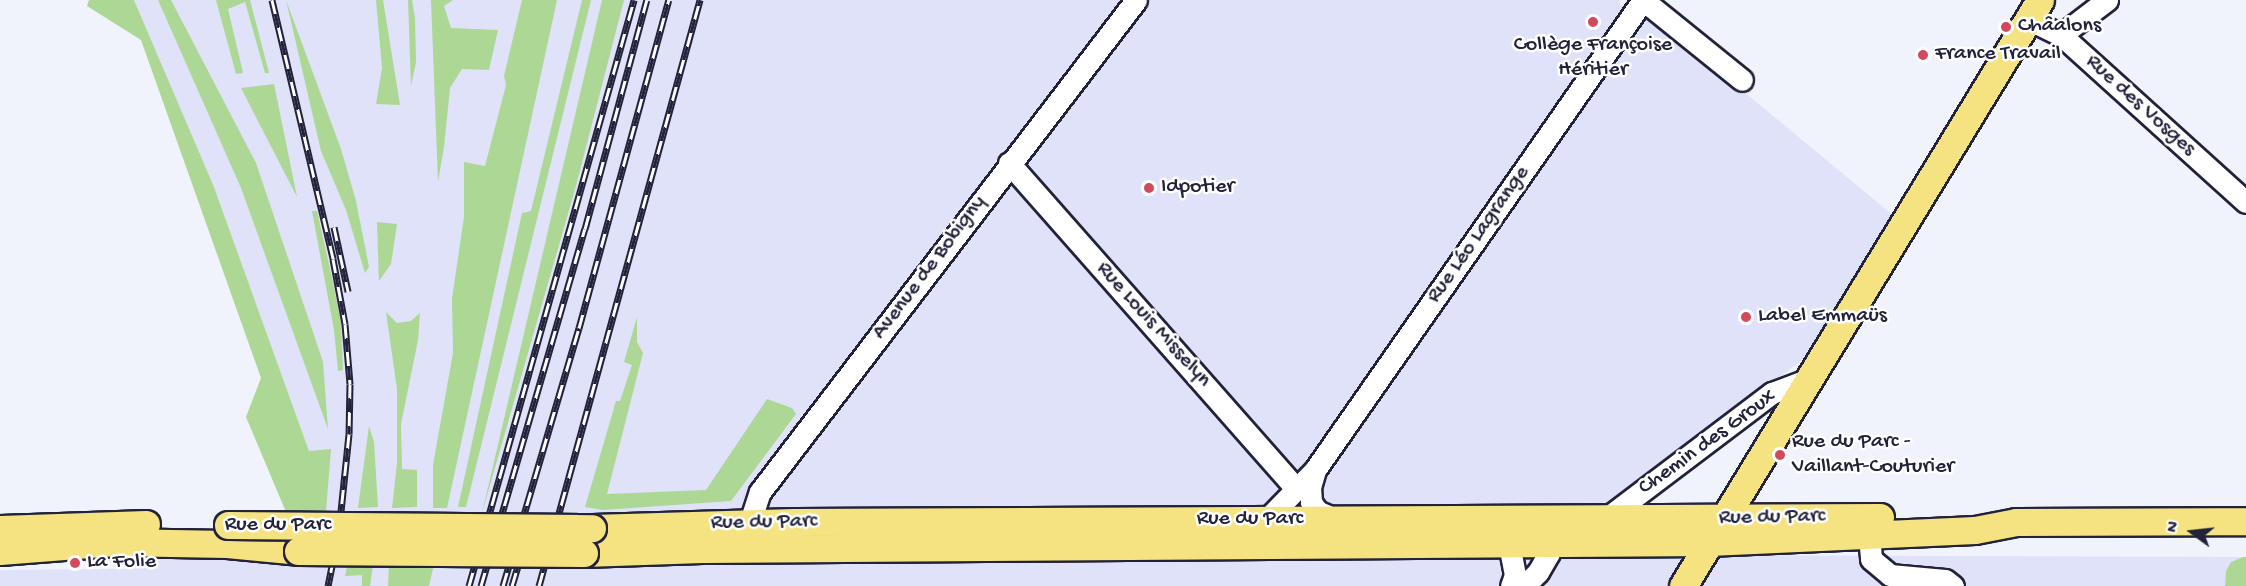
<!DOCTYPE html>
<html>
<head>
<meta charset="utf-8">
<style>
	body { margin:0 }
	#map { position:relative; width:2246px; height:586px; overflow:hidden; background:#f0f2fc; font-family:"Gochi Hand",sans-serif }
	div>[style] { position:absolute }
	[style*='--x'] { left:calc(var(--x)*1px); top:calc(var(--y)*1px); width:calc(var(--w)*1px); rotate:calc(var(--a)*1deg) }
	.built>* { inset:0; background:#dfe2f8 }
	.green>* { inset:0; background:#add795 }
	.roads { filter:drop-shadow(2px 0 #22223b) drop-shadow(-2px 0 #22223b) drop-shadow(0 2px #22223b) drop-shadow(0 -2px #22223b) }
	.minor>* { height:21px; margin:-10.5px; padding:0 10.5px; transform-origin:10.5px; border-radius:10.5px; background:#fff }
	.major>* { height:27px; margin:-13.5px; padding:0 13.5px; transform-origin:13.5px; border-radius:13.5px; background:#f5e382 }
	.rail>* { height:7px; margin-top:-3.5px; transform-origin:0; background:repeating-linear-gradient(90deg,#fff 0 14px,#22223b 0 28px); box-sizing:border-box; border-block:2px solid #22223b }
	.bridges { filter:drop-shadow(2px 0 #22223b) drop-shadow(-2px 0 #22223b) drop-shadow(0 2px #22223b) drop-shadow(0 -2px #22223b) }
	.major-bridge>* { height:27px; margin:-13.5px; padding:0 13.5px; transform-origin:13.5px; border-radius:13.5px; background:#f5e382 }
	.dots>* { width:16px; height:16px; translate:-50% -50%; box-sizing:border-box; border:3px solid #fff; border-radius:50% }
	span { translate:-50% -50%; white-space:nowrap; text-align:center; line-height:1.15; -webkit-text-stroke:5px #fff; paint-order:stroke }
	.poi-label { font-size:22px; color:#22223b }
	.left { translate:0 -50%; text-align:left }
	.street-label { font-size:22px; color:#22223b }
	.north { position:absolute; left:2162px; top:502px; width:60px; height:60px; -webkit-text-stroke:4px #fff; paint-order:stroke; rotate:285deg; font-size:16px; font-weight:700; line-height:24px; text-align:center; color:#22223b }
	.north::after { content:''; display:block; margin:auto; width:21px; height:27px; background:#22223b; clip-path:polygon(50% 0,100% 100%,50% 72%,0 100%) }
</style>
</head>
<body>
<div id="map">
	<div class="built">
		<div style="clip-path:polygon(134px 0,1619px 0,1621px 7px,1627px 0,1633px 0,1895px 217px,1815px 350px,1614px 503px,1664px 555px,2243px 557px,2231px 562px,2226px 571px,2225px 586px,0 586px,0 570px,135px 569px,135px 551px,199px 553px,304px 564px,309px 451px,214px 187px)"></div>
	</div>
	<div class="green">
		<div style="clip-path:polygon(89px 0,134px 0,214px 187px,309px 451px,331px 449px,326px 511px,286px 512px,246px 417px,261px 378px,141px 40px,87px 6px)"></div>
		<div style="clip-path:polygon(158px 0,171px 0,256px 163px,323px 362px,328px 429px,241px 188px)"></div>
		<div style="clip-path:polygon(216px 0,250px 0,269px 73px,265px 73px,245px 2px,228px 9px,243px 73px,236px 74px)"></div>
		<div style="clip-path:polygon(286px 0,341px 149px,356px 201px,369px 267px,365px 273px,346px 210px,321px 151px)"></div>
		<div style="clip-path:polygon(376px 0,383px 0,400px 105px,376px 104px,382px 68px)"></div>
		<div style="clip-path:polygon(408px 0,412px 0,415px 18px,416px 62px,411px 86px)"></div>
		<div style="clip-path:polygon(431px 0,453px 0,444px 6px,451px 28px,498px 30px,489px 70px,462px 69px,450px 88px,444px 147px,438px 182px)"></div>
		<div style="clip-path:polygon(522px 0,557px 0,447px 508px,433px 508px,433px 465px,453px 353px,452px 299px,464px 217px,464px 162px,485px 166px,506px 85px,504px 76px)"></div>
		<div style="clip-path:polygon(582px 0,591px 0,466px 507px,458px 507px,522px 213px,531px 211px)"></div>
		<div style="clip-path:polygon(602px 0,624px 0,576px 186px,482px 513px)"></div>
		<div style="clip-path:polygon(274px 84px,297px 197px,241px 88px)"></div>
		<div style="clip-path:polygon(312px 211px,317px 211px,332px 278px,341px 322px,343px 370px,338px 371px,334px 330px)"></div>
		<div style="clip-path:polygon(377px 222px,397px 224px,391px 264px,379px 281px)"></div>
		<div style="clip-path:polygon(386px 312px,397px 323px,411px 321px,420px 313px,418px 340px,401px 424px,402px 469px,417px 470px,417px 507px,392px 508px,397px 463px,397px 389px)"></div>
		<div style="clip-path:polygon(637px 317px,637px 342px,643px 353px,607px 494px,706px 490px,767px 399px,792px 408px,796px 414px,731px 501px,603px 510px,585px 507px,616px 401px,620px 401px,632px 365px,624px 362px)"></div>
		<div style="clip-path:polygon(369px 426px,374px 442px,378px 507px,358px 508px)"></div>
		<div style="clip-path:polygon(2243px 557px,2246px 557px,2246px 586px,2225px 586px,2226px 571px,2231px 562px)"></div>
		<div style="clip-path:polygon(348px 563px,373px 565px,370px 586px,362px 586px,362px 575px,345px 576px)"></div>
		<div style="clip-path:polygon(389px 563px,434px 564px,429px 586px,388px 586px)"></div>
	</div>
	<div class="roads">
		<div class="minor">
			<div style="--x:1643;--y:0;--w:127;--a:38.9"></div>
			<div style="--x:2028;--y:19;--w:37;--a:26"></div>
			<div style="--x:2061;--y:35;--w:249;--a:42.1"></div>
			<div style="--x:2061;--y:35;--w:58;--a:-37.3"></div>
			<div style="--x:1009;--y:163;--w:434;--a:48.6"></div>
			<div style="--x:1315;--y:470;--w:18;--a:106"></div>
			<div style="--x:1310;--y:487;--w:15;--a:86"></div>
			<div style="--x:1311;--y:502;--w:11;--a:56"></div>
			<div style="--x:1317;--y:511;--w:20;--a:24"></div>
			<div style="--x:1608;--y:517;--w:206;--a:-37.1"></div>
			<div style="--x:1772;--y:393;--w:43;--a:-20.6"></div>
			<div style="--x:1266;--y:520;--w:70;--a:-45.6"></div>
			<div style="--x:1315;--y:470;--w:573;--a:-55.09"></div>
			<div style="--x:1869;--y:535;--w:24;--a:85"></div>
			<div style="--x:1871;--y:559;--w:25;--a:40"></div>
			<div style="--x:1890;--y:575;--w:55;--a:5.2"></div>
			<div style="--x:1945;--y:580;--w:10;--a:37"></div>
			<div style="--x:750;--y:536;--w:14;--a:-90"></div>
			<div style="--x:750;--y:522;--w:32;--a:-72"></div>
			<div style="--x:760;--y:492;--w:619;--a:-52.61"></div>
			<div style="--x:1511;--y:586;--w:12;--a:-70"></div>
			<div style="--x:1515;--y:575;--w:32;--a:-101"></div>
			<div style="--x:1509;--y:544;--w:13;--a:-67"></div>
			<div style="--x:1524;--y:586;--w:20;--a:-45"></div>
			<div style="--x:1538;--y:572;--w:22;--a:-60"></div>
			<div style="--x:1549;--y:553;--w:8;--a:-76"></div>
			<div style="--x:1551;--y:545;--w:14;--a:-115"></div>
		</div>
		<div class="major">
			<div style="--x:592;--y:528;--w:202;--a:-1.7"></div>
			<div style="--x:794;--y:522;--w:1086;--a:-0.26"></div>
			<div style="--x:0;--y:529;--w:146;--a:-2"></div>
			<div style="--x:0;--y:551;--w:115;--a:-4.5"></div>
			<div style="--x:115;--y:542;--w:112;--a:1"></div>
			<div style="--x:227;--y:544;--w:71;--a:5.6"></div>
			<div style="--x:584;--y:553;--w:118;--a:-1.9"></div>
			<div style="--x:702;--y:549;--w:1007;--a:-0.4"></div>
			<div style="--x:1709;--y:542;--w:266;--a:-2.6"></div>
			<div style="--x:1975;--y:530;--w:42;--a:-11"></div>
			<div style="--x:2016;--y:522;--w:230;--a:-0.2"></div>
			<div style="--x:1683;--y:586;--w:686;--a:-58.65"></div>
		</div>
	</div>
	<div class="rail">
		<div style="--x:272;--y:0;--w:266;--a:76.7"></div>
		<div style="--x:333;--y:259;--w:66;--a:79.5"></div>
		<div style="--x:345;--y:324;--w:60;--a:85.2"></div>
		<div style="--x:350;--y:384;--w:50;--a:91.1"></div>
		<div style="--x:349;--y:434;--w:98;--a:95.9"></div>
		<div style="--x:339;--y:531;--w:56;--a:101.3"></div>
		<div style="--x:334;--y:227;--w:66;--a:77.7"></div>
		<div style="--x:469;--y:586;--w:609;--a:-74.27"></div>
		<div style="--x:481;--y:586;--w:372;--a:-73.8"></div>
		<div style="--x:585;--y:229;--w:237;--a:-74.9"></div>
		<div style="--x:503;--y:586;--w:269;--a:-73.6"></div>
		<div style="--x:579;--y:328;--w:340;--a:-74.7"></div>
		<div style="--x:512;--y:586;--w:42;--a:-73.3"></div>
		<div style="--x:539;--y:586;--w:608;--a:-74.64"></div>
	</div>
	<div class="bridges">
		<div class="major-bridge">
			<div style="--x:228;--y:525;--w:364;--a:0.5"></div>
			<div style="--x:298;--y:551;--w:286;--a:0.4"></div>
		</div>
	</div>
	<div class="dots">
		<div style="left:1593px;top:22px;background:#d1495b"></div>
		<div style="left:2006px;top:27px;background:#d1495b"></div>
		<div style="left:1923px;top:55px;background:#d1495b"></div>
		<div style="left:1149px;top:188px;background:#d1495b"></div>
		<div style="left:1746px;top:317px;background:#d1495b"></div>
		<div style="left:1780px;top:455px;background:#d1495b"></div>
		<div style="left:75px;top:563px;background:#d1495b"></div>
	</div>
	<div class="poi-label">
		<span class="left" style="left:2018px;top:27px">Châalons</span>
		<span style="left:1593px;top:58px">Collège Françoise<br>Héritier</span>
		<span class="left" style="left:1935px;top:55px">France Travail</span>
		<span class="left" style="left:1161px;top:188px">Idpotier</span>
		<span class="left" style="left:1758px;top:317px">Label Emmaüs</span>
		<span class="left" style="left:1792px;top:455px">Rue du Parc -<br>Vaillant-Couturier</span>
		<span class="left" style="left:87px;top:563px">La Folie</span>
	</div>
	<div class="street-label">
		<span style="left:2140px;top:106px;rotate:42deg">Rue des Vosges</span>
		<span style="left:1479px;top:235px;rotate:-55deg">Rue Léo Lagrange</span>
		<span style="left:930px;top:268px;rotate:-53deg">Avenue de Bobigny</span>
		<span style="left:1153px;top:325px;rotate:48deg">Rue Louis Misselyn</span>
		<span style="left:1708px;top:443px;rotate:-36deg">Chemin des Groux</span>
		<span style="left:1772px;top:518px;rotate:-1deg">Rue du Parc</span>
		<span style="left:1250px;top:520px">Rue du Parc</span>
		<span style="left:764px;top:523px;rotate:-1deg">Rue du Parc</span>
		<span style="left:278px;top:526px">Rue du Parc</span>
	</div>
	<div class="north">N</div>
</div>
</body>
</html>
